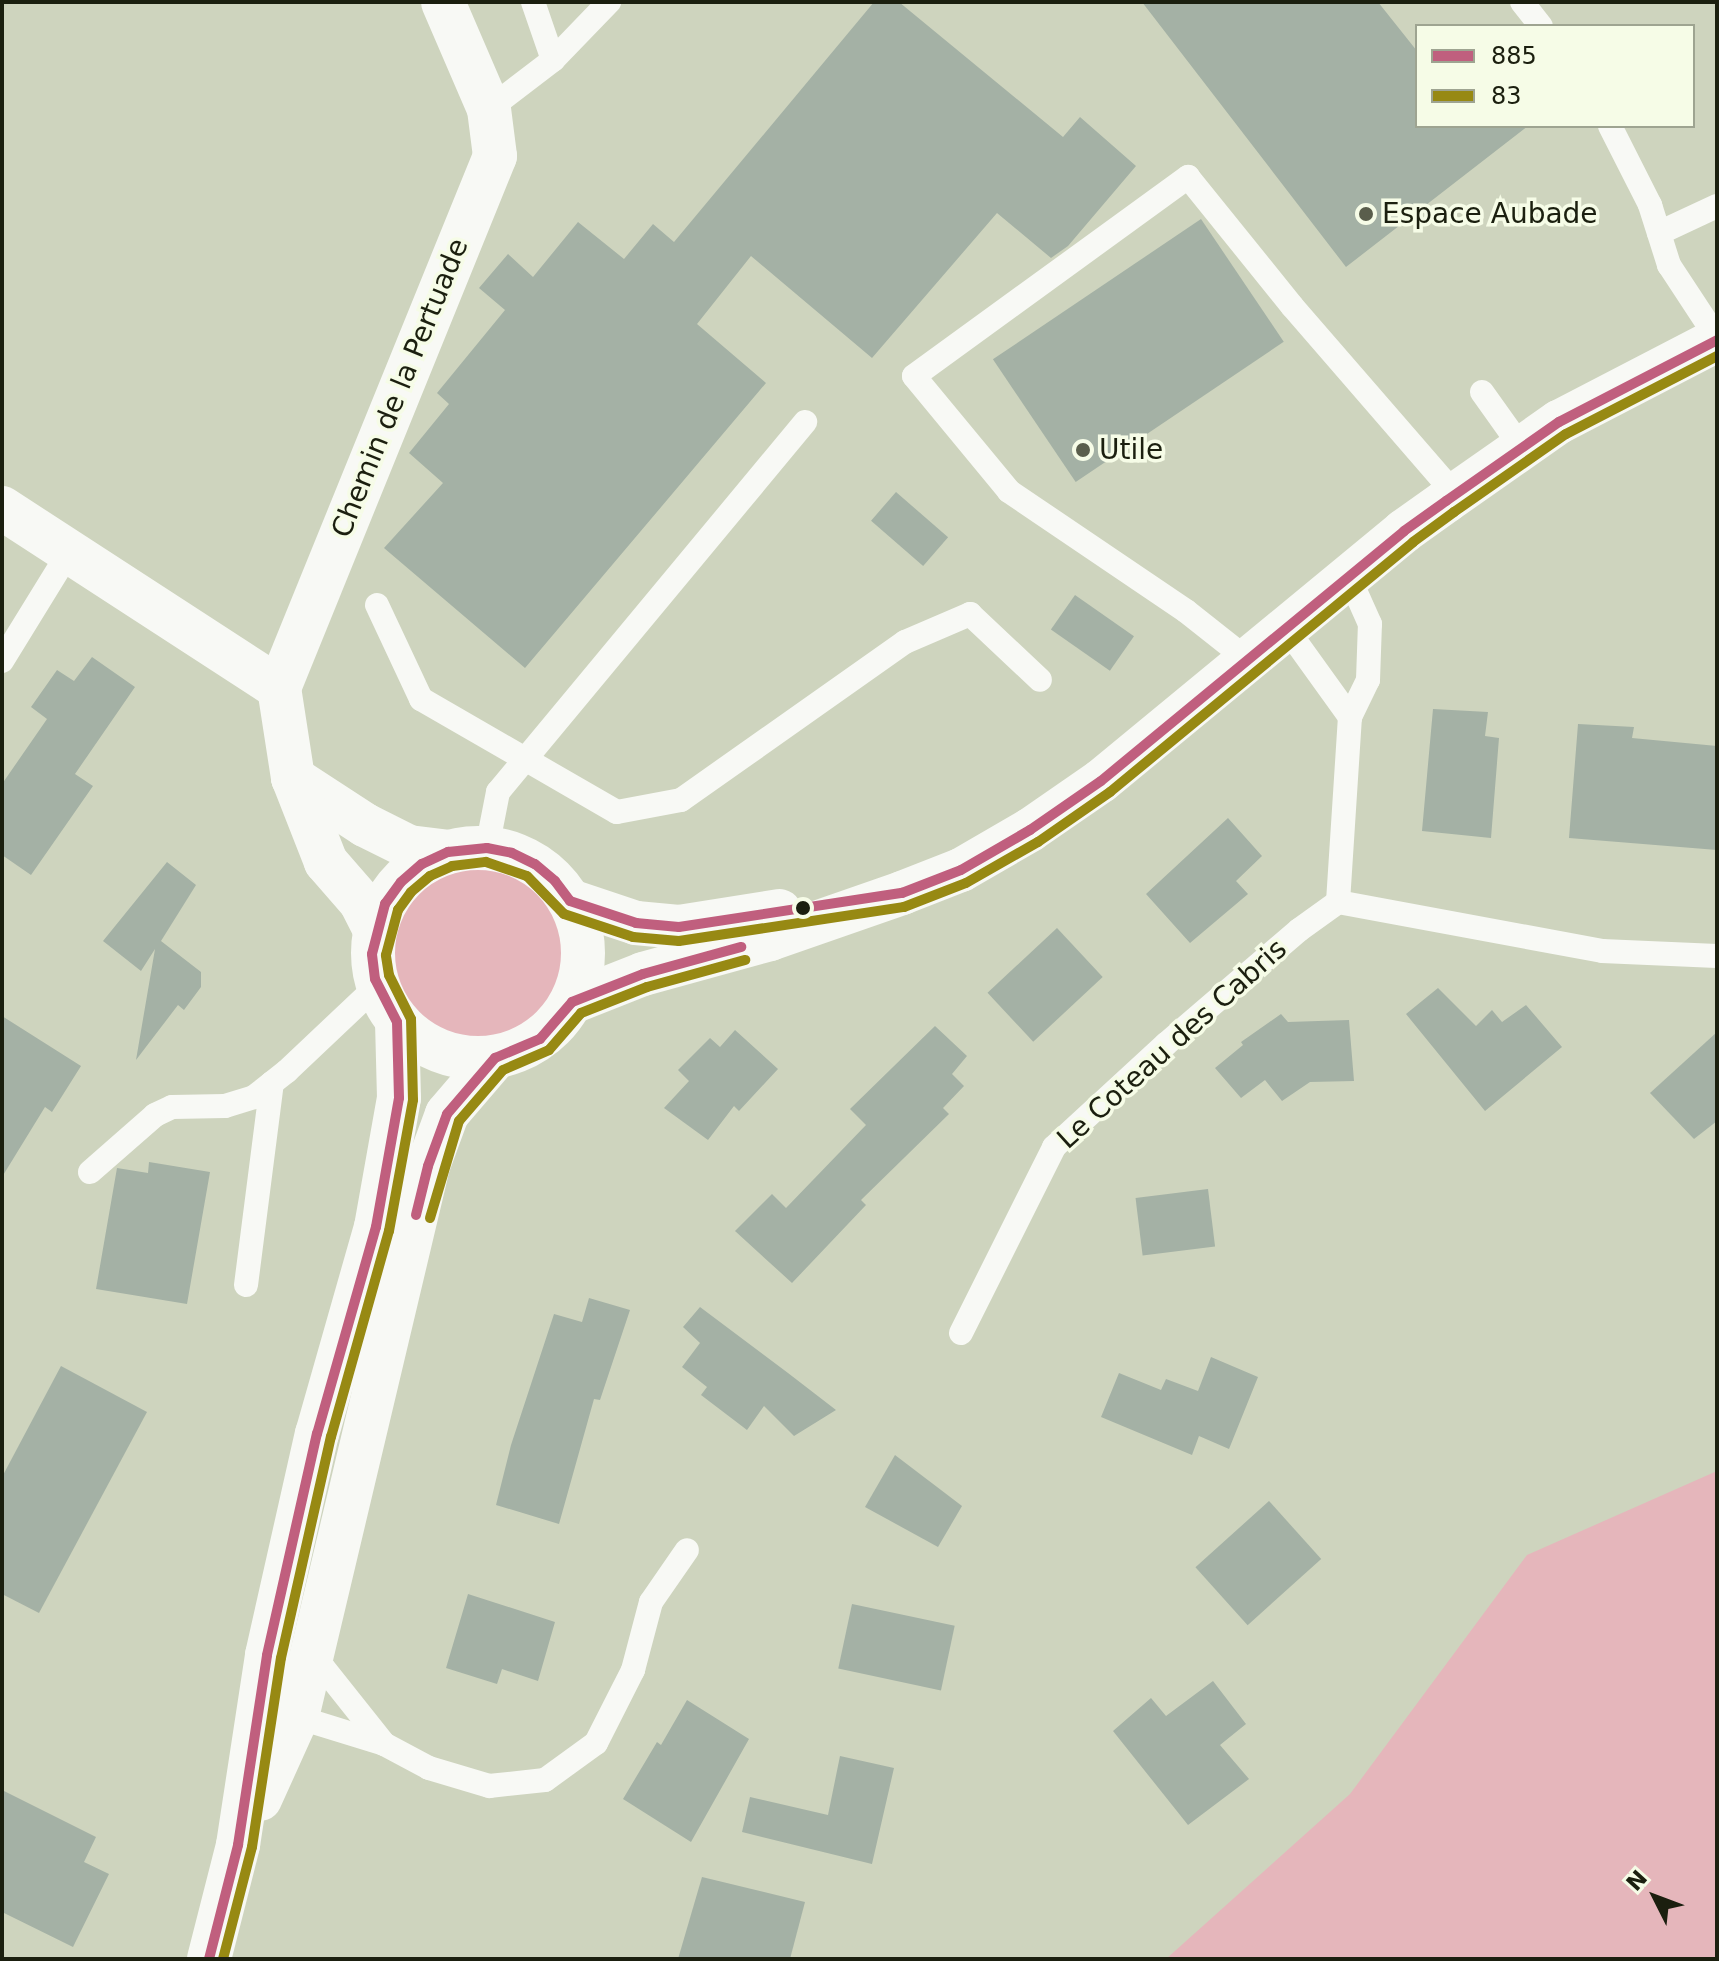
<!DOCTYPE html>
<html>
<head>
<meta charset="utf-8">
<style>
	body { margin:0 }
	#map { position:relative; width:1719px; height:1961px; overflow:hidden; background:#ced4be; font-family:"DejaVu Sans",sans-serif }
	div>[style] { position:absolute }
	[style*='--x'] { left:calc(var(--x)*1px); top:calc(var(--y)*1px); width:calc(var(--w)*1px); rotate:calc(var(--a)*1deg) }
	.green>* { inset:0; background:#e5b6bb }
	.round { border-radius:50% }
	.building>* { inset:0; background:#a4b1a5; transform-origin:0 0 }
	.service>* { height:24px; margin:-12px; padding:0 12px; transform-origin:12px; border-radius:12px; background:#f8f9f5 }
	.minor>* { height:44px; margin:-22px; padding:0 22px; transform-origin:22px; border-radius:22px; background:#f8f9f5 }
	.secondary>* { height:44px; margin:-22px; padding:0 22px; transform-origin:22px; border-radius:22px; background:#f8f9f5 }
	.secondary>.ring { margin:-22px; padding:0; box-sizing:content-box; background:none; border:44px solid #f8f9f5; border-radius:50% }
	.bus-1>* { height:10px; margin:-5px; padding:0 5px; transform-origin:5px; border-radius:5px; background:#c05f7e }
	.bus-2>* { height:10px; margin:-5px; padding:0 5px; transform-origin:5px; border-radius:5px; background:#978913 }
	.dots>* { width:22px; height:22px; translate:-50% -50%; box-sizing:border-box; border:4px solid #f6fce7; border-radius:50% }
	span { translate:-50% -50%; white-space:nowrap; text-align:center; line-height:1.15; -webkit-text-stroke:7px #f6fce7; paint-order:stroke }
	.poi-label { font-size:28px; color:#1b1f0f }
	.left { translate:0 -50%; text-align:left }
	.street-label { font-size:28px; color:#1b1f0f }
	.frame { position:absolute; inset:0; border:4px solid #1b1f0f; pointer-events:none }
	.legend { position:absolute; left:1415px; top:24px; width:280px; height:104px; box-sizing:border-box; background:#f6fce7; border:2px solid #9ea491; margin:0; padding:10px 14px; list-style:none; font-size:24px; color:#1b1f0f }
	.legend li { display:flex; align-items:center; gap:16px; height:40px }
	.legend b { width:40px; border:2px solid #9ea491 }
	.north { position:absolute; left:1615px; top:1857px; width:80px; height:80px; -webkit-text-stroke:6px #f6fce7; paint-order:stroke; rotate:312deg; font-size:22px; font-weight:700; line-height:32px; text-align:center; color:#1b1f0f }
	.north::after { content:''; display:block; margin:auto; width:28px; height:36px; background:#1b1f0f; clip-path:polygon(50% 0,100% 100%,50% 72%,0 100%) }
</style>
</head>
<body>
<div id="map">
	<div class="green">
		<div class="round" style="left:373px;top:849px;width:210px;height:210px"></div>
		<div style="clip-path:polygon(1717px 1471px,1717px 1959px,1166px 1959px,1350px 1794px,1527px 1555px)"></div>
	</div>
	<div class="building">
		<div style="clip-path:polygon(874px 2px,899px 2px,1063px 137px,1080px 117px,1136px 166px,1068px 246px,1051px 258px,997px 213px,872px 358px,751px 256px,697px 324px,766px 383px,525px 668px,384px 548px,443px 483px,409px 453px,449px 404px,437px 393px,505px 310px,479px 288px,508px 254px,533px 277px,578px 222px,624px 259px,653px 224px,674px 242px)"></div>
		<div style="clip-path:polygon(1142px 2px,1378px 2px,1417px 51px,1417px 126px,1528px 126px,1346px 267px)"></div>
		<div style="left:1201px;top:219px;width:148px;height:251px;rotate:56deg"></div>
		<div style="left:896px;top:492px;width:69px;height:38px;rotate:41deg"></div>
		<div style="left:1075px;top:595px;width:72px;height:42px;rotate:35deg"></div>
		<div style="clip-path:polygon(92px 657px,135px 687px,75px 774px,93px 786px,31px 875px,2px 855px,2px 784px,47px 719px,31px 707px,57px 670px,74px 681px)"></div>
		<div style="clip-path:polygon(1433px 709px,1488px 712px,1485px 736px,1499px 738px,1491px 838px,1422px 831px)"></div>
		<div style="clip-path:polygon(1578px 724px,1634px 727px,1632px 738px,1717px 746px,1717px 850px,1569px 838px)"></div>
		<div style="clip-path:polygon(1228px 818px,1262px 856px,1236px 881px,1248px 894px,1190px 943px,1146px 894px)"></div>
		<div style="clip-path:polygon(167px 862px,196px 885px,161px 941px,201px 972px,201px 987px,184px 1010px,178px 1005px,136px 1060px,155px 949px,141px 971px,103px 941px)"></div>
		<div style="left:1057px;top:928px;width:67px;height:95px;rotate:47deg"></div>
		<div style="clip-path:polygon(1438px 988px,1476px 1026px,1492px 1010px,1502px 1022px,1526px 1005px,1562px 1047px,1485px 1111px,1406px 1014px)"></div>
		<div style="clip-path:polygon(1281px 1014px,1288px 1022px,1349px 1020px,1354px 1081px,1310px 1082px,1282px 1101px,1265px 1080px,1241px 1098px,1215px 1068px,1243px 1045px,1241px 1042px)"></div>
		<div style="clip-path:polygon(2px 1016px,81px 1066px,52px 1112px,45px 1107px,2px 1177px)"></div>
		<div style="clip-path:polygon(935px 1026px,967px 1056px,952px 1074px,964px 1086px,943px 1108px,949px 1114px,861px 1200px,866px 1205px,792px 1283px,735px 1231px,772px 1194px,786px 1208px,866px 1125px,850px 1109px)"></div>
		<div style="clip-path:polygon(735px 1030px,778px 1069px,739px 1111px,734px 1106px,708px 1140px,664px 1108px,689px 1081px,678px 1070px,710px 1038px,720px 1047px)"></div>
		<div style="clip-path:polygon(1717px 1032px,1717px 1121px,1694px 1139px,1650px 1093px)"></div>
		<div style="clip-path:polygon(149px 1162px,210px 1172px,187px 1304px,96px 1289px,117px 1168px,148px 1173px)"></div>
		<div style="left:1208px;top:1189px;width:58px;height:73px;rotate:83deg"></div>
		<div style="clip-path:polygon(589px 1298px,630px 1310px,600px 1400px,594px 1399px,559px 1524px,496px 1505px,511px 1445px,554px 1314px,582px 1322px)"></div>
		<div style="clip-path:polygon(700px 1307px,788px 1373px,836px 1410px,794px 1436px,764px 1406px,747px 1430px,701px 1395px,707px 1387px,682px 1367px,700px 1343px,683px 1327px)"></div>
		<div style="clip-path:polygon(1211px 1357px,1258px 1377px,1229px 1449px,1199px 1436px,1192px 1455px,1101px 1417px,1119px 1373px,1161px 1390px,1166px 1379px,1198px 1391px)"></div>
		<div style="clip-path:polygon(61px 1366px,147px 1412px,39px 1613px,2px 1594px,2px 1477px)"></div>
		<div style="clip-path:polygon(895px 1455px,962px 1506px,938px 1547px,865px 1507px)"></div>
		<div style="left:1269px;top:1501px;width:78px;height:99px;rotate:48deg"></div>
		<div style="clip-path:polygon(468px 1594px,555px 1622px,538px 1681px,502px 1669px,497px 1684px,446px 1668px)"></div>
		<div style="left:852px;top:1604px;width:105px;height:66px;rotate:12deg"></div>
		<div style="clip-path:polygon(1213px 1681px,1246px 1724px,1220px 1745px,1249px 1779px,1188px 1825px,1113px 1731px,1151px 1698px,1166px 1716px)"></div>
		<div style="clip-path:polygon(687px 1700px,749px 1739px,691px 1842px,623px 1799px,657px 1742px,661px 1745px)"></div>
		<div style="clip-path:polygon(840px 1756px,894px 1768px,872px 1864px,742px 1832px,750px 1797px,828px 1815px)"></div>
		<div style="clip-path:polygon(2px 1790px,96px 1837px,84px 1862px,109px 1874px,73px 1947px,2px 1912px)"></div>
		<div style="clip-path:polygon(702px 1877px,805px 1902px,790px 1959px,678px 1959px)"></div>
	</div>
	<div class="service">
		<div style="--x:533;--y:2;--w:61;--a:71"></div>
		<div style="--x:1522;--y:2;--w:31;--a:52"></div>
		<div style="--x:489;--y:109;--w:81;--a:-37.4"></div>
		<div style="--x:553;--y:60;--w:81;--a:-46"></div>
		<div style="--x:1610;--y:126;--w:89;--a:63.1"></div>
		<div style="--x:1650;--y:205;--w:63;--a:72.4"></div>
		<div style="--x:1669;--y:265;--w:87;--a:56.7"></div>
		<div style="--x:1659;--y:233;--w:64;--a:-25"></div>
		<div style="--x:1482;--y:392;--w:69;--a:54.5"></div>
		<div style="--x:377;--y:605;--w:104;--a:64.9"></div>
		<div style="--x:421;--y:699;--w:226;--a:30"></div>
		<div style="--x:617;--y:812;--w:65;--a:-10.6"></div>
		<div style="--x:681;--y:800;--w:274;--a:-35.2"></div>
		<div style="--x:905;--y:642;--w:71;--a:-23.3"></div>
		<div style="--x:970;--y:614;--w:96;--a:43.3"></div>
		<div style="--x:1286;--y:628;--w:110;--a:54.3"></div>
		<div style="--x:1350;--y:717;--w:41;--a:-64.1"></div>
		<div style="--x:1368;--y:680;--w:56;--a:-88"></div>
		<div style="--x:1370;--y:624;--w:51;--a:-114.1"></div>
		<div style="--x:1248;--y:660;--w:79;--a:-141.7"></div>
		<div style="--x:1186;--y:611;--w:214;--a:-145.9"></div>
		<div style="--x:1009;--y:491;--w:149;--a:-129.6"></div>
		<div style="--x:914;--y:376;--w:339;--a:-36"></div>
		<div style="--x:1188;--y:177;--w:166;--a:51.1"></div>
		<div style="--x:1292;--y:306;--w:249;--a:49.1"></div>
		<div style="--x:2;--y:661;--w:128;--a:-58.4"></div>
		<div style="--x:487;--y:848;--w:57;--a:-78.9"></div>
		<div style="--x:498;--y:792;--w:481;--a:-50.3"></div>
		<div style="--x:1338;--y:902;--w:185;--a:-86.3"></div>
		<div style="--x:90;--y:1172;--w:86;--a:-41.2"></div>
		<div style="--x:155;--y:1115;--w:19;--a:-25"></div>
		<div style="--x:172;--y:1107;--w:53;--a:-1.1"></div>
		<div style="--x:225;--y:1106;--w:30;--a:-17"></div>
		<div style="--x:254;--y:1097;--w:42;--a:-38.2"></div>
		<div style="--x:287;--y:1071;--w:125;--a:-43.4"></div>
		<div style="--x:246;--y:1285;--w:204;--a:-82.7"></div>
		<div style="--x:961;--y:1333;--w:208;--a:-63.4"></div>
		<div style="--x:1054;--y:1147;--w:152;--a:-42.6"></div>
		<div style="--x:1166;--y:1044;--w:175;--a:-40.6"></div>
		<div style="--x:1299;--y:930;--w:48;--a:-35.7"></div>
		<div style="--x:1338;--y:902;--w:269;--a:10.5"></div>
		<div style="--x:1602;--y:951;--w:115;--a:2.5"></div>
		<div style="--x:292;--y:1707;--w:11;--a:63"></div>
		<div style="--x:297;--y:1717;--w:91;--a:17.2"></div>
		<div style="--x:384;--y:1744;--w:100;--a:-128.5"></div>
		<div style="--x:322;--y:1666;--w:17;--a:-103"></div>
		<div style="--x:384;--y:1744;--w:51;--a:28.1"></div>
		<div style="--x:429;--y:1768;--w:63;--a:16.7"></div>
		<div style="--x:489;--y:1786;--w:56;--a:-6.1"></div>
		<div style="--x:545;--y:1780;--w:63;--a:-36"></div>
		<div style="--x:596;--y:1743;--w:82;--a:-63.1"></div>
		<div style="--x:633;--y:1670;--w:70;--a:-75.2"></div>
		<div style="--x:651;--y:1602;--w:63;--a:-55.3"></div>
	</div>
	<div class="minor">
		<div style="--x:2;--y:508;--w:330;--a:33"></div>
		<div style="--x:293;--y:778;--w:86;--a:33.1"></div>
		<div style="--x:365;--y:825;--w:49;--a:26.6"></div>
		<div style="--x:409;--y:847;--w:39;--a:7"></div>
		<div style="--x:375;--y:930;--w:33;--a:-117"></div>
		<div style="--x:360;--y:901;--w:52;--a:-131.1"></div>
		<div style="--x:326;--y:862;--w:90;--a:-111.4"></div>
		<div style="--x:293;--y:778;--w:91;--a:-98.8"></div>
		<div style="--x:279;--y:688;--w:574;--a:-67.9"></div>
		<div style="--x:495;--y:156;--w:47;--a:-97.3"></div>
		<div style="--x:489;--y:109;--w:116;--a:-113.3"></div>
	</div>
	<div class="secondary">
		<div class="ring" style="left:373px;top:848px;width:166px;height:166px"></div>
		<div style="--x:570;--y:901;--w:70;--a:18.4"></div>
		<div style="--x:636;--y:923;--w:43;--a:5.3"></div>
		<div style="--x:679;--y:927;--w:102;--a:-9"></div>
		<div style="--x:572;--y:1002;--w:76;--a:-21.5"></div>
		<div style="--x:643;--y:974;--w:132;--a:-15.4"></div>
		<div style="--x:770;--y:939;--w:140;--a:-19.2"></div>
		<div style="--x:902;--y:893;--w:63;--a:-21.3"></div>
		<div style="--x:961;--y:870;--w:80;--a:-30.1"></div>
		<div style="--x:1030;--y:830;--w:86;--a:-34.6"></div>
		<div style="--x:1101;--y:781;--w:393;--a:-39.5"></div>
		<div style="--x:1404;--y:531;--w:52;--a:-35.5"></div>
		<div style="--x:1446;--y:501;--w:138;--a:-35"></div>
		<div style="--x:1559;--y:422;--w:178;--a:-27.4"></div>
		<div style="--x:260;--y:1799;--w:90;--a:-65.7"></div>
		<div style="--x:297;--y:1717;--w:566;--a:-76.63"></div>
		<div style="--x:428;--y:1166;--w:55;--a:-69.9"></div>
		<div style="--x:447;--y:1114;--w:74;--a:-49.4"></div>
		<div style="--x:209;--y:1959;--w:118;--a:-75.7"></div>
		<div style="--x:238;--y:1845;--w:192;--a:-81.3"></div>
		<div style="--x:267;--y:1655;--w:227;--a:-77.3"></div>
		<div style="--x:317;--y:1434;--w:215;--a:-74.1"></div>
		<div style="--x:376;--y:1227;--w:131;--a:-79.9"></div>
		<div style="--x:399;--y:1098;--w:76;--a:-91.5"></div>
	</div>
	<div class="bus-1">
		<div style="--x:416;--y:1215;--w:50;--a:-76.2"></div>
		<div style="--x:428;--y:1166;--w:55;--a:-69.9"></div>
		<div style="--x:447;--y:1114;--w:74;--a:-49.4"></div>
		<div style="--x:495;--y:1058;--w:49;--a:-22.9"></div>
		<div style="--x:540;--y:1039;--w:49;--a:-49.1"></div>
		<div style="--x:572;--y:1002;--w:76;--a:-21.5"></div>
		<div style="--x:643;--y:974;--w:102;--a:-15.4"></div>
		<div style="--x:209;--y:1959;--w:118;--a:-75.7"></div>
		<div style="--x:238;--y:1845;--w:192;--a:-81.3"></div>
		<div style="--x:267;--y:1655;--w:227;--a:-77.3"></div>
		<div style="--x:317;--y:1434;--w:215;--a:-74.1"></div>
		<div style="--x:376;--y:1227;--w:131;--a:-79.9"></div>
		<div style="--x:399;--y:1098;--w:76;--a:-91.5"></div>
		<div style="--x:397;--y:1022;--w:48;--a:-117.1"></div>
		<div style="--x:375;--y:979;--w:25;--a:-97"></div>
		<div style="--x:372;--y:954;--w:52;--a:-75.4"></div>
		<div style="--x:385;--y:904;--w:27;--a:-54"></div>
		<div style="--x:401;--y:882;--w:28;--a:-41"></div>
		<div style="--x:422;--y:864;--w:29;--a:-25"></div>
		<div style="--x:448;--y:852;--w:39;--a:-6"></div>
		<div style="--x:487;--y:848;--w:25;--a:11"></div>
		<div style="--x:512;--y:853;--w:25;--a:26"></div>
		<div style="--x:535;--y:864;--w:26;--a:40"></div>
		<div style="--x:555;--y:881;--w:25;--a:53"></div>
		<div style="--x:570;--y:901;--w:70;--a:18.4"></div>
		<div style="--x:636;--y:923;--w:43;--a:5.3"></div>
		<div style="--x:679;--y:927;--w:226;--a:-8.7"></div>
		<div style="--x:902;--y:893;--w:63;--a:-21.3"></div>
		<div style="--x:961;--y:870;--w:80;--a:-30.1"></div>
		<div style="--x:1030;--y:830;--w:86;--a:-34.6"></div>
		<div style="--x:1101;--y:781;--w:393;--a:-39.5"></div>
		<div style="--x:1404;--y:531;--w:52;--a:-35.5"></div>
		<div style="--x:1446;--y:501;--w:138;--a:-35"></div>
		<div style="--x:1559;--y:422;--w:178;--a:-27.4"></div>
	</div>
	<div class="bus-2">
		<div style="--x:430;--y:1218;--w:101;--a:-73.4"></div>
		<div style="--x:459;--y:1121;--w:67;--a:-49.2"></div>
		<div style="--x:503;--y:1070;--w:50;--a:-23.5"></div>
		<div style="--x:549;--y:1050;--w:49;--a:-49.1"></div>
		<div style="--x:581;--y:1013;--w:71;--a:-21.5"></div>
		<div style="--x:647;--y:987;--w:102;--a:-15.4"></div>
		<div style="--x:223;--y:1959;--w:116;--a:-75.5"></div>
		<div style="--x:252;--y:1847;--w:191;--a:-81.3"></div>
		<div style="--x:281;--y:1658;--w:227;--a:-77.3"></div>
		<div style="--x:331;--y:1437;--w:214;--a:-74.3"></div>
		<div style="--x:389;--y:1231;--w:133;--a:-79.6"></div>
		<div style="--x:413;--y:1100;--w:81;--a:-91.4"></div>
		<div style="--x:411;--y:1019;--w:49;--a:-116.6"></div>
		<div style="--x:389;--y:975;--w:20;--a:-99"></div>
		<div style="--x:386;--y:955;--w:47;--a:-75.1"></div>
		<div style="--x:398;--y:910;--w:22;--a:-54"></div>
		<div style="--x:411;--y:892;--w:25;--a:-40"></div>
		<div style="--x:430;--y:876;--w:24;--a:-24"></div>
		<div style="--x:452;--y:866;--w:34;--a:-7"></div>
		<div style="--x:486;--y:862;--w:43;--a:18.9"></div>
		<div style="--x:527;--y:876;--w:53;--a:45.8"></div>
		<div style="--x:564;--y:914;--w:73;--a:18.4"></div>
		<div style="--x:633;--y:937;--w:46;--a:5"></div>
		<div style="--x:679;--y:941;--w:228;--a:-8.6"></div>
		<div style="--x:904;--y:907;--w:66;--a:-21.2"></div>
		<div style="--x:966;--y:883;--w:83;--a:-29.7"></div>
		<div style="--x:1038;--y:842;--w:88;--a:-34.8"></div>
		<div style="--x:1110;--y:792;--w:393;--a:-39.5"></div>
		<div style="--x:1413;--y:542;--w:51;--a:-36.2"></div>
		<div style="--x:1454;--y:512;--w:136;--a:-34.9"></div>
		<div style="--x:1566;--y:434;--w:170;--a:-27.3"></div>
	</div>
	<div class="dots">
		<div style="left:1366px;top:214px;background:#5a5e4c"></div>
		<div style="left:1083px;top:450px;background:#5a5e4c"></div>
		<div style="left:803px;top:908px;background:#1b1f0f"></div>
	</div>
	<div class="poi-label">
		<span class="left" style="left:1382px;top:214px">Espace Aubade</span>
		<span class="left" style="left:1099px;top:450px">Utile</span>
	</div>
	<div class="street-label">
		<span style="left:400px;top:388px;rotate:-68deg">Chemin de la Pertuade</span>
		<span style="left:1172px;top:1044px;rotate:-42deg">Le Coteau des Cabris</span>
	</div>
	<div class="frame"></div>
	<ul class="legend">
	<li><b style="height:10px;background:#c05f7e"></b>885</li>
	<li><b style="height:10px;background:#978913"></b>83</li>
	</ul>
	<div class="north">N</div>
</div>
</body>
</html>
